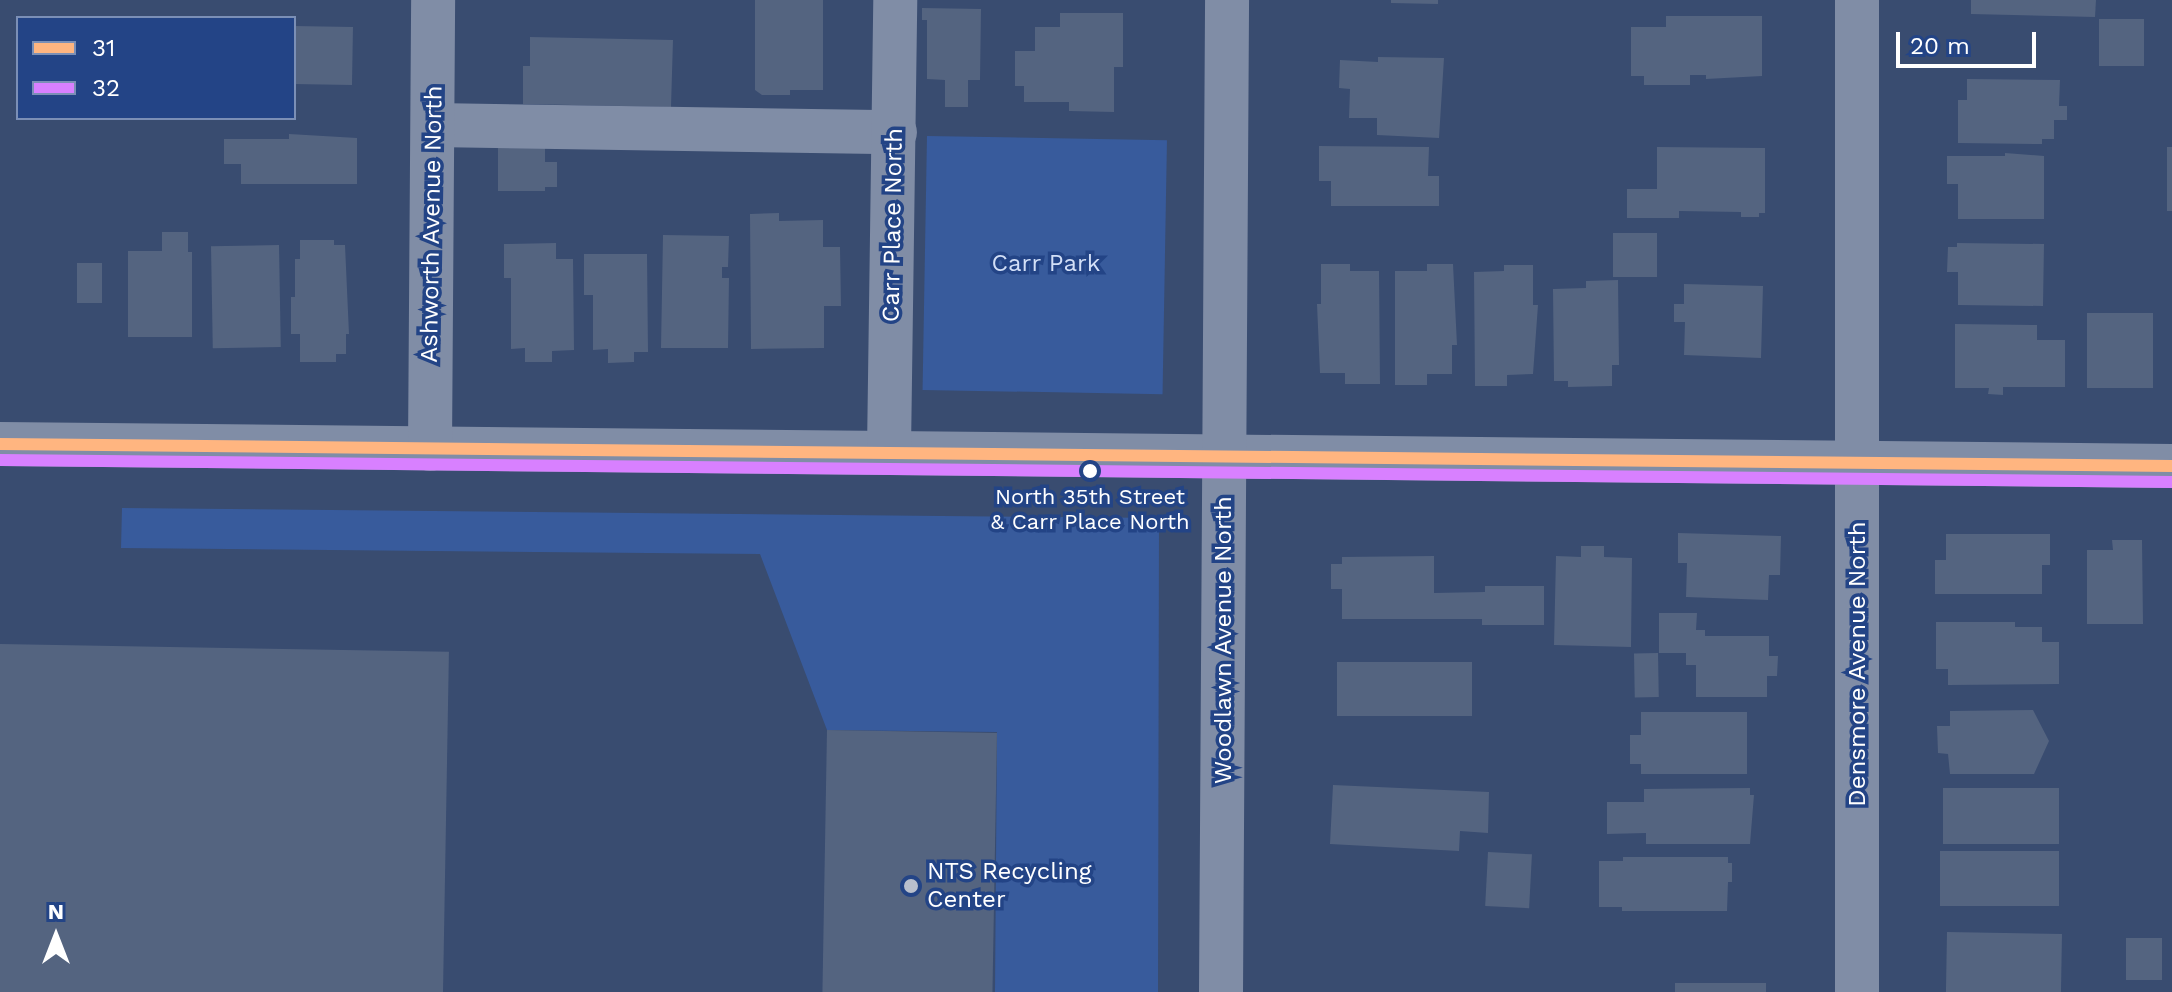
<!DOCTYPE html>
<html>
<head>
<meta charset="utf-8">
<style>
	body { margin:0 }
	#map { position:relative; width:2172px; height:992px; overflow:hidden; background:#394c70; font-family:"Work Sans",sans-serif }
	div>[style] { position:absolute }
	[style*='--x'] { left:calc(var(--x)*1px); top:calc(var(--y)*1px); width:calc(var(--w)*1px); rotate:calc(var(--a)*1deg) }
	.green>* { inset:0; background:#385b9c; transform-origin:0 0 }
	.building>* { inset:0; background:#546480; transform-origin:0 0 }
	.minor>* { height:44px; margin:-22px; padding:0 22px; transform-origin:22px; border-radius:22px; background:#808da6 }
	.bus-1>* { height:12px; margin:-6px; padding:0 6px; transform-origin:6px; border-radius:6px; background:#ffb580 }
	.bus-2>* { height:12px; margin:-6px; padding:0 6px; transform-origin:6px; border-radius:6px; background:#d880ff }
	.dots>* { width:22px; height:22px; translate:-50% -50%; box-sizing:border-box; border:4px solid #234486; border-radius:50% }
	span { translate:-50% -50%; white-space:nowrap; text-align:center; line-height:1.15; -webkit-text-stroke:7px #234486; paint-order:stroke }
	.bus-label { font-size:22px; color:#fff }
	.street-label { font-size:24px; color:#fff }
	.park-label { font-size:24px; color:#d2dff7 }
	.poi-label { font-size:24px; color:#fff }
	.left { translate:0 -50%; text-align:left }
	.legend { position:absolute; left:16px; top:16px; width:280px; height:104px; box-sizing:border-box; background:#234486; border:2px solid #7b8fb6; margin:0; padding:10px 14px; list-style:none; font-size:24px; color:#fff }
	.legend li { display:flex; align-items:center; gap:16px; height:40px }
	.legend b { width:40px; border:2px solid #7b8fb6 }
	.north { position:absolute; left:16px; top:896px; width:80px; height:80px; -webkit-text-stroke:6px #234486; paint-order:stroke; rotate:0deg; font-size:22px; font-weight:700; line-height:32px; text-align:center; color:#fff }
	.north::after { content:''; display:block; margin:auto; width:28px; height:36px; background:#fff; clip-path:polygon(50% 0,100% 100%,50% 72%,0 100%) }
	.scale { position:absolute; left:1896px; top:32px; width:140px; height:36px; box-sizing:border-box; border:4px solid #fff; border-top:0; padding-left:10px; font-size:24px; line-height:28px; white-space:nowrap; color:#fff; -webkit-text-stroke:6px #234486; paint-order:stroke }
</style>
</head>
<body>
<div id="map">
	<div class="green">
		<div style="left:927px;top:136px;width:240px;height:254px;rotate:1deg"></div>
		<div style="clip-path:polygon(122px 508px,1159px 518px,1158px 992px,995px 992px,997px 732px,827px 730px,760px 554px,121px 548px)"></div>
	</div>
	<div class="building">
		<div style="clip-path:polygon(755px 0,823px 0,823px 90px,790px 90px,790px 95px,762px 95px,755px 90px)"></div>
		<div style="clip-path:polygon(1391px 0,1438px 0,1438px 4px,1391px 3px)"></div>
		<div style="clip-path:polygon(1971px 0,2096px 0,2095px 17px,1971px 14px)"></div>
		<div style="clip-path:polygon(922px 8px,981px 9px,980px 80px,968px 80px,968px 107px,945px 107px,945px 80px,927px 79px,927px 20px,922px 20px)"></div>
		<div style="clip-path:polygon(1060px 13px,1123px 13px,1123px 67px,1114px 67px,1114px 112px,1069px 111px,1069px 102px,1024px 102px,1024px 86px,1015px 86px,1015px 51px,1035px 51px,1035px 27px,1060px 27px)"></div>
		<div style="clip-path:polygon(1666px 16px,1762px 16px,1762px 76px,1706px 79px,1706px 75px,1690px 75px,1690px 85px,1644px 85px,1644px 76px,1631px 76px,1631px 27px,1666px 27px)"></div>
		<div style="left:2099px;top:19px;width:45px;height:47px"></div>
		<div style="left:294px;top:26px;width:59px;height:58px;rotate:1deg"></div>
		<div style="clip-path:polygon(530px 37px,673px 40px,671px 107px,523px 104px,523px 66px,530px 66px)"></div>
		<div style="clip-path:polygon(1378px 57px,1444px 58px,1439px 138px,1377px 135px,1377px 118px,1349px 118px,1350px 89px,1339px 88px,1340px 60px,1378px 62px)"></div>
		<div style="clip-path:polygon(1967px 79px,2060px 80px,2059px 106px,2067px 106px,2067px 120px,2054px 120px,2054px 139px,2042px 139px,2042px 144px,1958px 143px,1958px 100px,1967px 100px)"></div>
		<div style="clip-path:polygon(289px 134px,357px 138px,357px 184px,241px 184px,241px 164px,224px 164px,224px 139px,289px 139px)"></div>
		<div style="clip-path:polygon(1319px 146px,1429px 147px,1428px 176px,1439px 176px,1439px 206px,1331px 206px,1331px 181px,1319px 181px)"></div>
		<div style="clip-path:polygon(498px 147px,545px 147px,545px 162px,557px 162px,557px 187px,545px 187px,545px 191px,498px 191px)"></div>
		<div style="clip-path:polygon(1657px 147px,1765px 148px,1765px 213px,1759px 213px,1759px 217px,1741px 217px,1741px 212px,1679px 211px,1679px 218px,1627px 218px,1627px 189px,1657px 189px)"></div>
		<div style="left:2167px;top:147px;width:5px;height:64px"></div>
		<div style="clip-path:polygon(2005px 153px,2044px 156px,2044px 219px,1958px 219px,1958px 184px,1947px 184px,1947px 156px,2005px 156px)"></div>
		<div style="clip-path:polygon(779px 213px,779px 221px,823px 220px,823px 247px,840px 247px,841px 306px,824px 306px,824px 348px,751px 349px,750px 214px)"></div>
		<div style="clip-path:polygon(162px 232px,188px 232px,188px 252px,192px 252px,192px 337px,128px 337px,128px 251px,162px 251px)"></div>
		<div style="left:1613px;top:233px;width:44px;height:44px"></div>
		<div style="clip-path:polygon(663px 235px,729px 236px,728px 267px,722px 267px,722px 278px,729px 278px,728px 348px,661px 348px)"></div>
		<div style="clip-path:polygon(300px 240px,334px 240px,334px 245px,345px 245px,349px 334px,346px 334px,346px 354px,336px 354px,336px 362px,300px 362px,300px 334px,291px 334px,291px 297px,295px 297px,295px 259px,300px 259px)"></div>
		<div style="clip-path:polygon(556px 243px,556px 259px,573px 259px,574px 350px,552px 351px,552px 362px,525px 362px,525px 348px,511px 349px,511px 278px,504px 278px,504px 244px)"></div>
		<div style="clip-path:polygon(1957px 243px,2044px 244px,2043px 306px,1958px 305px,1958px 272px,1947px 272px,1948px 247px,1957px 247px)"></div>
		<div style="left:279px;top:245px;width:102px;height:68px;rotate:89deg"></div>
		<div style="clip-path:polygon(584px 254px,647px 254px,648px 352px,634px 352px,634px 362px,608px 363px,608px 349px,593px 350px,593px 295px,584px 295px)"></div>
		<div style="left:77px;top:263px;width:25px;height:40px"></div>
		<div style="clip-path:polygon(1321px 264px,1350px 264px,1350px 271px,1379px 271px,1380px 384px,1345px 384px,1345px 373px,1320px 373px,1317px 304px,1321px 304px)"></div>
		<div style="clip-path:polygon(1427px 264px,1453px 264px,1457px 345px,1452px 345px,1452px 374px,1427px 374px,1427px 385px,1395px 385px,1395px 271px,1427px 271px)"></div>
		<div style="clip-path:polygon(1504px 265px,1533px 265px,1533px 305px,1538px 305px,1533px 374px,1507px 375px,1507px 386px,1475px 386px,1474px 272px,1504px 271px)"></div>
		<div style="clip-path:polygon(1618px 280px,1619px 365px,1612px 365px,1612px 386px,1568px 387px,1568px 381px,1554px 381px,1553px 289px,1586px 288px,1586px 281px)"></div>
		<div style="clip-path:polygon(1684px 284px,1763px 286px,1761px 358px,1684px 355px,1685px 322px,1674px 322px,1674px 304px,1684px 304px)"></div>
		<div style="left:2087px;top:313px;width:66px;height:75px"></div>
		<div style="clip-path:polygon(1955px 324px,2037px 325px,2037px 340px,2065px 340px,2065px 387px,2003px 387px,2003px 395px,1988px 394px,1989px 388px,1955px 388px)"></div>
		<div style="clip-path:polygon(1678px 533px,1781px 536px,1780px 575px,1769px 575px,1768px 600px,1686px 597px,1687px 563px,1678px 563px)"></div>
		<div style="clip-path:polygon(1946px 534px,2050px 534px,2050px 565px,2042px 565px,2042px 594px,1935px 594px,1935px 560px,1946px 560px)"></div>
		<div style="clip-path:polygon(2112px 540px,2142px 540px,2143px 624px,2087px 624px,2087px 550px,2113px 550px)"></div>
		<div style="clip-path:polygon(1581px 546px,1604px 546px,1604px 557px,1632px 558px,1631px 647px,1554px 645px,1556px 556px,1581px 557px)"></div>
		<div style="clip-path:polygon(1434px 556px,1434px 593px,1485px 592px,1485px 586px,1544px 586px,1544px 625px,1482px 625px,1482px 619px,1342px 619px,1342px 589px,1331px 589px,1331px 564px,1342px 564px,1342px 557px)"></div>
		<div style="clip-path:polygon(1659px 613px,1697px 613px,1696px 630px,1705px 630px,1705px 636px,1769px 636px,1769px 656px,1778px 656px,1777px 676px,1767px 676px,1767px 697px,1696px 697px,1696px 665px,1686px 665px,1686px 653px,1659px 653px)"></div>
		<div style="clip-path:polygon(1936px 622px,2015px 622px,2015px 627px,2042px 627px,2042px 642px,2059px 642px,2059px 684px,1948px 685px,1948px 669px,1936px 669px)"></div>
		<div style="left:0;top:644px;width:449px;height:348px;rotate:1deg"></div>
		<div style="left:1658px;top:653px;width:44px;height:24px;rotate:89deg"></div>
		<div style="left:1337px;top:662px;width:135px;height:54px"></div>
		<div style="clip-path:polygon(2033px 710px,2049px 741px,2034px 774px,1950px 774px,1948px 754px,1938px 753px,1937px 726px,1950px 726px,1950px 711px)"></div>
		<div style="clip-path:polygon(1641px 712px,1747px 712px,1747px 774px,1641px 774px,1641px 764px,1630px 764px,1630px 735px,1641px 735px)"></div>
		<div style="left:827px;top:730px;width:170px;height:262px;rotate:1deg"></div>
		<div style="clip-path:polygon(1333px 785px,1489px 792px,1488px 833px,1460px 831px,1459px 851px,1330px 844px)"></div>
		<div style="clip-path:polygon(1750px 788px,1750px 795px,1754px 795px,1750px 844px,1646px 844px,1646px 833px,1607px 834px,1607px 802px,1644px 802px,1644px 789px)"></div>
		<div style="left:1943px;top:788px;width:116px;height:56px"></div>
		<div style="left:2059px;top:851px;width:55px;height:119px;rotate:90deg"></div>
		<div style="left:1488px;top:852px;width:44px;height:54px;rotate:3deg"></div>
		<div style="clip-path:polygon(1623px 857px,1728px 857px,1728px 863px,1732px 863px,1732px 882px,1728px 882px,1727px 911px,1622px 911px,1622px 907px,1599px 907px,1599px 861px,1623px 861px)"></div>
		<div style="left:1947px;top:932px;width:115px;height:60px;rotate:1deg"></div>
		<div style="left:2126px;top:938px;width:36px;height:42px"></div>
		<div style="left:1675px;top:983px;width:91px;height:9px"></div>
	</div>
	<div class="minor">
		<div style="--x:434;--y:125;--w:461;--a:0.9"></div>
		<div style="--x:0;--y:444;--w:2172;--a:0.58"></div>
		<div style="--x:430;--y:449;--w:449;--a:-89.6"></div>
		<div style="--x:889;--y:450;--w:450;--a:-89.2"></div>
		<div style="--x:1221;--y:992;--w:992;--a:-89.65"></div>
		<div style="--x:1857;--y:992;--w:992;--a:-90"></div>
	</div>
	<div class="bus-1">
		<div style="--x:0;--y:444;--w:2172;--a:0.58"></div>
	</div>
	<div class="bus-2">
		<div style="--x:0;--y:460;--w:2172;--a:0.58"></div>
	</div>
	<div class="dots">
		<div style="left:1090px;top:471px;background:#fff"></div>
		<div style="left:911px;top:886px;background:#bac0cd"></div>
	</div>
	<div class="bus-label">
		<span style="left:1090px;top:509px">North 35th Street<br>&amp; Carr Place North</span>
	</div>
	<div class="street-label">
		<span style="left:432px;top:224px;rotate:-89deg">Ashworth Avenue North</span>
		<span style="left:893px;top:225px;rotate:-89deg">Carr Place North</span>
		<span style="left:1224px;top:640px;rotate:-90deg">Woodlawn Avenue North</span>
		<span style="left:1858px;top:664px;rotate:-90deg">Densmore Avenue North</span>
	</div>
	<div class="park-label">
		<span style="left:1046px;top:264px">Carr Park</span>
	</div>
	<div class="poi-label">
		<span class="left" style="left:927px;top:886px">NTS Recycling<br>Center</span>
	</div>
	<ul class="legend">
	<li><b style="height:10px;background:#ffb580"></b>31</li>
	<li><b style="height:10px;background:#d880ff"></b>32</li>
	</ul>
	<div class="north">N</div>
	<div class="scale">20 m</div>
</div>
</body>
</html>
